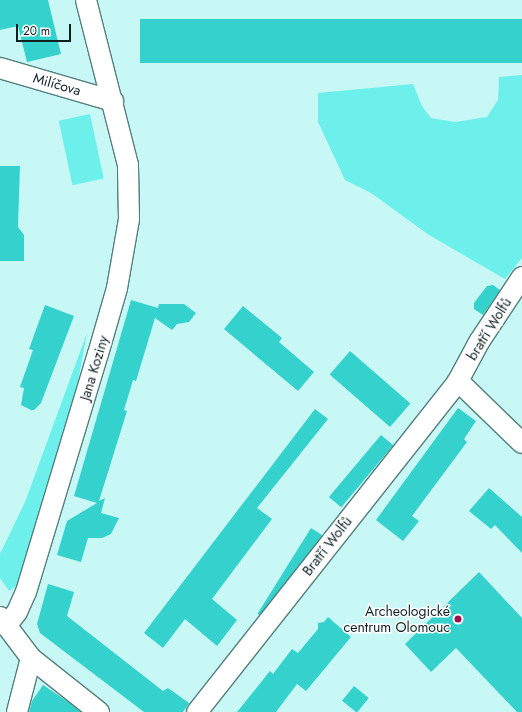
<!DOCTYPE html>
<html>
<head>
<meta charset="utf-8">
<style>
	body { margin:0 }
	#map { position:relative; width:522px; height:712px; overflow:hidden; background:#c8f8f5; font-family:Jost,sans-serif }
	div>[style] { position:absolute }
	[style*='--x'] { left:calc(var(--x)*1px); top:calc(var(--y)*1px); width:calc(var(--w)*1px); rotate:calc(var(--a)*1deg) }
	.green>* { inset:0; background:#6df0eb; transform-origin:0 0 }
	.building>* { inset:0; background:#35d1cd; transform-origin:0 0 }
	.roads { filter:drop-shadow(1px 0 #54807e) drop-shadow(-1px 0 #54807e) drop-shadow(0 1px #54807e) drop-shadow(0 -1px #54807e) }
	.minor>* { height:20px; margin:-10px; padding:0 10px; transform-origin:10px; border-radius:10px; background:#fff }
	.dots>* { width:11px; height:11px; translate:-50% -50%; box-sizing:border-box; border:2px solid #fff; border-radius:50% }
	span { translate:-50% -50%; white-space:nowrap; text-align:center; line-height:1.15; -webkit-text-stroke:3px #fff; paint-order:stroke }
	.street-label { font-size:14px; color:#0e2020 }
	.poi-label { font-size:14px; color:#0e2020 }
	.right { translate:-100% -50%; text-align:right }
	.scale { position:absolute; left:16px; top:24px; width:55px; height:18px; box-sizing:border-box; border:2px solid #0e2020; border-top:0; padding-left:5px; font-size:12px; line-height:14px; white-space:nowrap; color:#0e2020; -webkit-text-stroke:3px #fff; paint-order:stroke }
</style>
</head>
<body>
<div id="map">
	<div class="green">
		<div style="clip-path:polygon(522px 75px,522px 258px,505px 279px,429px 235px,371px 193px,345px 180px,318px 122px,318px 93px,413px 84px,422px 106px,431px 118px,455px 122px,487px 117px,498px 100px,499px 77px)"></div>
		<div style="left:90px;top:114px;width:66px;height:32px;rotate:78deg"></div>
		<div style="clip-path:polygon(87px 333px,73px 408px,20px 583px,9px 591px,0 578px,0 554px,25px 502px)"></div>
	</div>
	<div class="building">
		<div style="clip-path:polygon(0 0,48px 0,61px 54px,27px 62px,18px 26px,0 30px)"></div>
		<div style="left:522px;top:19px;width:44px;height:382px;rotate:90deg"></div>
		<div style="clip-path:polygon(0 166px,20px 166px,18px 227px,24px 235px,24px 261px,0 261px)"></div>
		<div style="clip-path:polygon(493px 285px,500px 290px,483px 315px,474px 309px,474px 303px,487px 286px)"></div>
		<div style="clip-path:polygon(131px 300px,158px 308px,159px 304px,184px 304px,196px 313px,189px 322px,177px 324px,172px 330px,155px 318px,136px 381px,133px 380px,124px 410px,127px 411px,99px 501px,105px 498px,101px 513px,119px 518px,111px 534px,102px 538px,88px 538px,81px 562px,57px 555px,67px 521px,97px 503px,74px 496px)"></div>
		<div style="clip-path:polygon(45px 305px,74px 316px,41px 403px,34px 410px,31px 410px,21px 405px,24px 388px,20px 387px,33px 350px,29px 349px)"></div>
		<div style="clip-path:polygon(243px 306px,282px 338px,279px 342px,314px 372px,298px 391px,224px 329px)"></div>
		<div style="left:350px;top:351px;width:80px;height:31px;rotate:41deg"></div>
		<div style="clip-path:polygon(458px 408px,476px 421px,464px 439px,467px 442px,412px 516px,419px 521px,403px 541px,376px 520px)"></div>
		<div style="clip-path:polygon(315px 409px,328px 419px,257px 508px,272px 519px,212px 599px,237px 620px,217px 646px,185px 619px,163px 648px,144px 633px)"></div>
		<div style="left:381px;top:435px;width:16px;height:81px;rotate:40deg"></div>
		<div style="clip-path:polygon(489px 488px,522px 517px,522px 553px,495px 525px,491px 529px,469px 511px)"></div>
		<div style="left:311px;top:528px;width:13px;height:101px;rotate:32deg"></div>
		<div style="clip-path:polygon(479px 572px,522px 618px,522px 712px,517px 712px,456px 648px,431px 672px,405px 644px)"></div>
		<div style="clip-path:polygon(48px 584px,74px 592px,67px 616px,163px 691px,168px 688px,189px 703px,183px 712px,144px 712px,40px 633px,37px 624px)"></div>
		<div style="clip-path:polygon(328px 617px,351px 637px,306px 691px,297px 684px,276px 712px,237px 712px,270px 671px,273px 674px,292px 649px,298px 653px,318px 629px,318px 623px,324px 622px)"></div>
		<div style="clip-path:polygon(43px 685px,67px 701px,81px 712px,29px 712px,32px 701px)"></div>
		<div style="left:354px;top:686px;width:19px;height:19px;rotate:39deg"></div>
	</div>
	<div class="roads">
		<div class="minor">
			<div style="--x:0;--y:68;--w:118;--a:16.3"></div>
			<div style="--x:458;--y:381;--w:89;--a:44.1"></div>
			<div style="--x:0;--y:617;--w:51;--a:52.9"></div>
			<div style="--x:31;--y:658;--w:87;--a:38.5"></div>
			<div style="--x:6;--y:626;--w:18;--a:-52"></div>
			<div style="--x:17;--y:612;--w:22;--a:-66"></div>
			<div style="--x:26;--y:592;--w:249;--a:-73.2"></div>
			<div style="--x:98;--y:354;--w:69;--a:-73.9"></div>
			<div style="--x:117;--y:288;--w:70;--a:-80.1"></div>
			<div style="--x:129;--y:219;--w:54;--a:-91.1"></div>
			<div style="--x:128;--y:165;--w:170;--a:-104.3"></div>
			<div style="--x:17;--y:712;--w:56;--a:-75.5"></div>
			<div style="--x:197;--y:712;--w:422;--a:-51.7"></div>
			<div style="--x:458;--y:381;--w:44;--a:-61.7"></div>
			<div style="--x:479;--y:342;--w:78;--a:-56.5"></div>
		</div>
	</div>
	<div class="dots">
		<div style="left:458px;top:619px;background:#9f0c54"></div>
	</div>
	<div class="street-label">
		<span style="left:57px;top:84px;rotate:16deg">Milíčova</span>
		<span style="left:489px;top:329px;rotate:-58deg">bratří Wolfů</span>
		<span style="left:94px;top:368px;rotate:-73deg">Jana Koziny</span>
		<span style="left:327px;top:546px;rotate:-52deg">Bratří Wolfů</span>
	</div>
	<div class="poi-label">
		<span class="right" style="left:450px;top:619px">Archeologické<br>centrum Olomouc</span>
	</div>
	<div class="scale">20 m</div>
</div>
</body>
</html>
